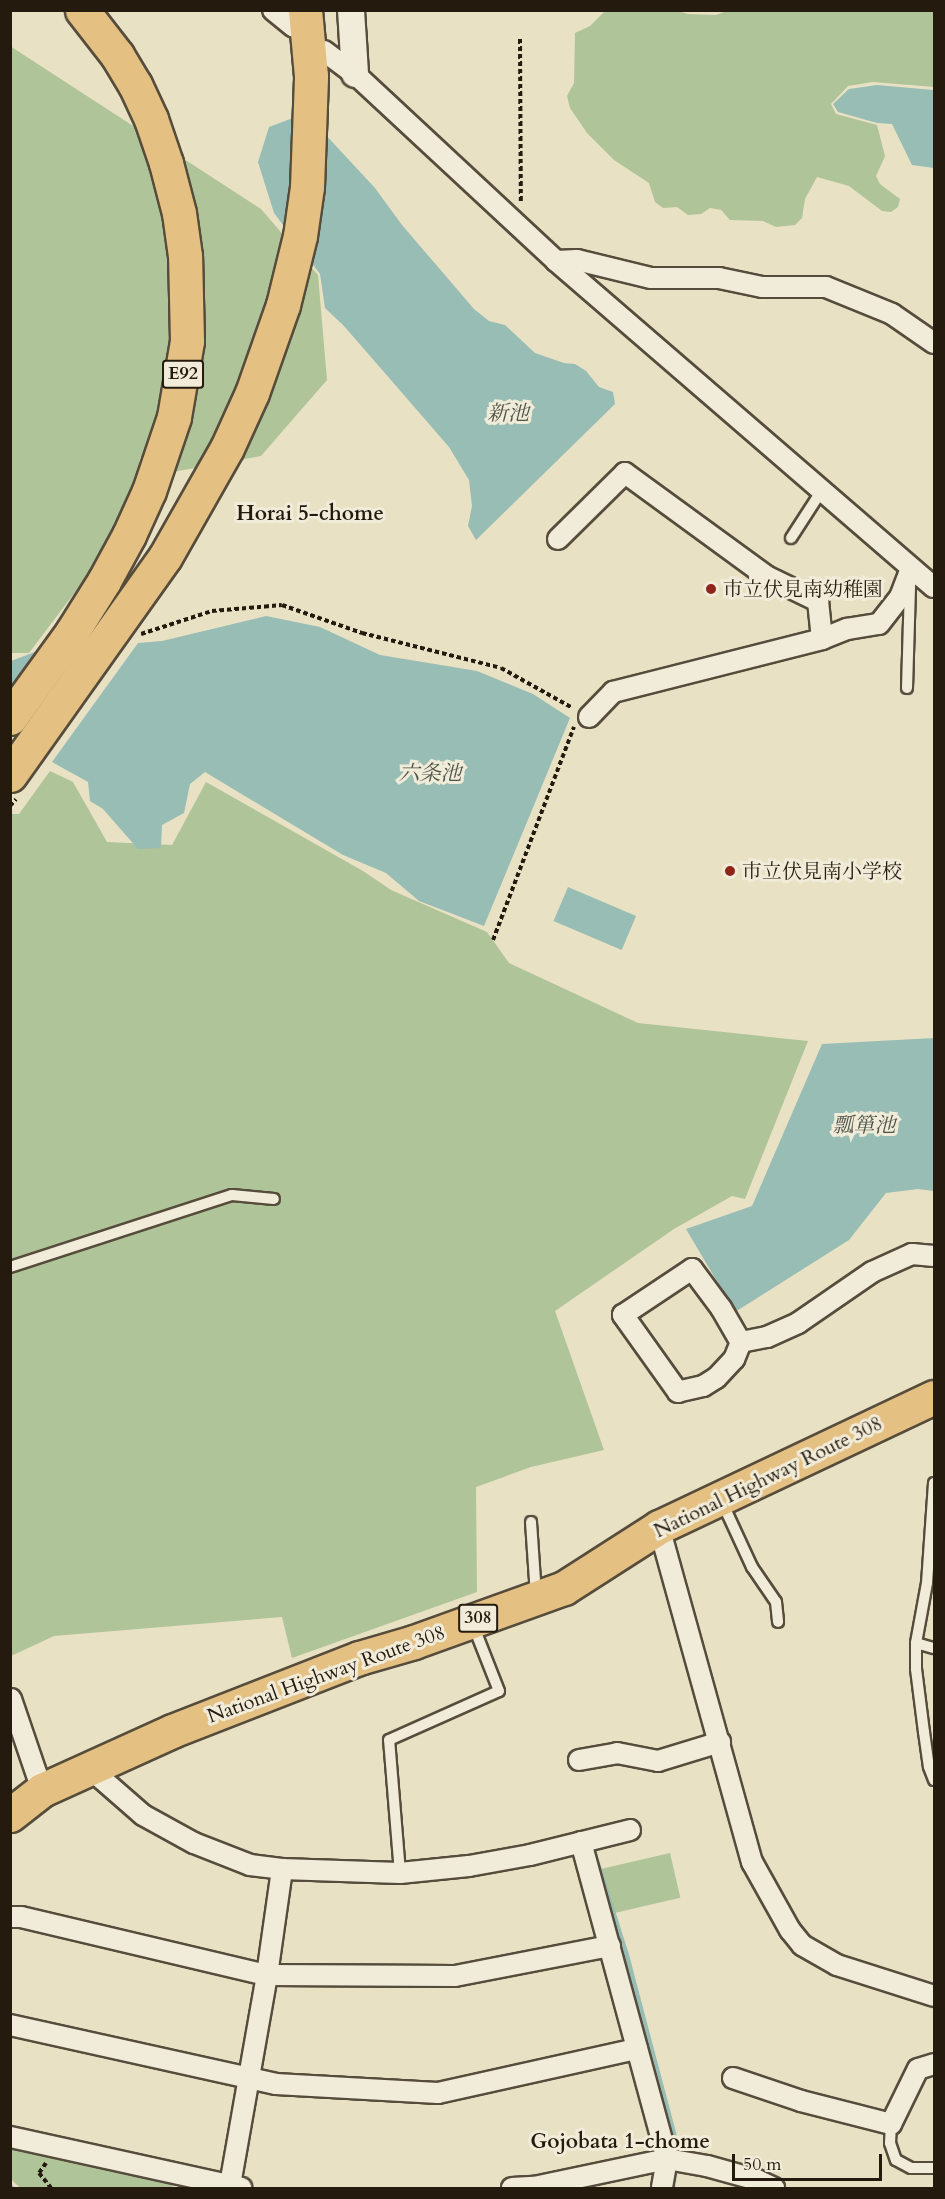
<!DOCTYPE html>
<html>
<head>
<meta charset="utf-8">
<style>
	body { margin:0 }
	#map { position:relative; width:945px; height:2199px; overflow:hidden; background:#e9e1c4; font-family:Cardo,"Noto Serif JP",serif }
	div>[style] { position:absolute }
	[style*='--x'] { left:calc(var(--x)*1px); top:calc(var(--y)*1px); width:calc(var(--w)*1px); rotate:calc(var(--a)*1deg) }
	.green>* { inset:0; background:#b0c499; transform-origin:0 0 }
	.water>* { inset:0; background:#97bdb5; transform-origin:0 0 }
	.stream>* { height:6px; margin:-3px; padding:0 3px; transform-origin:3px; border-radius:3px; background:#97bdb5 }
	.path>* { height:4px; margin-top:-2px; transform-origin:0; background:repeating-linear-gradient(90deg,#251a0e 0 4.5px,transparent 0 7.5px) }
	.roads { filter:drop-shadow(2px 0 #564c3c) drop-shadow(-2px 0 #564c3c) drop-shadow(0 2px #564c3c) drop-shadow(0 -2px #564c3c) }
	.service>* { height:10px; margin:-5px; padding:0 5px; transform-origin:5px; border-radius:5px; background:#f1ecd9 }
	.minor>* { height:20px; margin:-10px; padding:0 10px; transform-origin:10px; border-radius:10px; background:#f1ecd9 }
	.tertiary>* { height:26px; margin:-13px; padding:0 13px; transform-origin:13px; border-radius:13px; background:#f1ecd9 }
	.trunk>* { height:33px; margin:-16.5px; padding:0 16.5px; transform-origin:16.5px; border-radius:16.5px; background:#e4c082 }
	.motorway>* { height:33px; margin:-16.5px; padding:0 16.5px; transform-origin:16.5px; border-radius:16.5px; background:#e4c082 }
	.dots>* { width:16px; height:16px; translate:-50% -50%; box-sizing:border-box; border:3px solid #f1ecd9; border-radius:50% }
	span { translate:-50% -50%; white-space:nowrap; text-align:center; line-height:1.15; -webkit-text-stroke:6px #f1ecd9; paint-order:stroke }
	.shield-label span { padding:2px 4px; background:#f1ecd9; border:2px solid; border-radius:4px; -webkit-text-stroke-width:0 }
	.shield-label { font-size:18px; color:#251a0e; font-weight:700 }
	.poi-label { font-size:20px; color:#251a0e }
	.left { translate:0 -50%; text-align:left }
	.street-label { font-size:20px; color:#251a0e }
	.water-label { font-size:21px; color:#4d5348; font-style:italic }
	.neighbourhood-label { font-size:21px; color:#251a0e; font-weight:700 }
	.frame { position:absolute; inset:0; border:12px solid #251a0e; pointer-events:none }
	.scale { position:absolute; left:732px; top:2154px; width:150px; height:27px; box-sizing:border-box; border:3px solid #251a0e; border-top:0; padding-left:8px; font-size:18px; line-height:21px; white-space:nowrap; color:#251a0e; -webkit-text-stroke:4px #f1ecd9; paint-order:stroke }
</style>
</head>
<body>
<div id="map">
	<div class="green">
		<div style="clip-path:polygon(729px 10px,934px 11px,934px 87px,873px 82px,848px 86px,831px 104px,836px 114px,877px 125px,885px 156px,876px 176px,880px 184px,900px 199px,898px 207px,891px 212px,882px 211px,849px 186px,817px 177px,805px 199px,802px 218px,795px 225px,776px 227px,763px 221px,730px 220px,721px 210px,710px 208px,701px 214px,688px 215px,677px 207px,663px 208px,655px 202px,649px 183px,614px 160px,587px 133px,570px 108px,567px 96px,574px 83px,575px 33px,590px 26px,605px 11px,678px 11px,688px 14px,716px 15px)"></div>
		<div style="clip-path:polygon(10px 46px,261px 209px,318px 275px,327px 380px,261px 456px,156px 475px,140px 457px,134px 495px,91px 571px,29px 653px,10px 653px)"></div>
		<div style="clip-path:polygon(50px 771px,73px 782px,107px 842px,172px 845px,206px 782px,363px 871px,391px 890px,487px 932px,509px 963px,638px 1023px,808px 1041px,745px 1199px,732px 1196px,674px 1229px,555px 1311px,604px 1450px,531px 1467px,476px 1487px,477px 1592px,292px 1658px,282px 1617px,54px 1636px,11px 1656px,10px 814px,19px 814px)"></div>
		<div style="left:670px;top:1853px;width:46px;height:73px;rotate:77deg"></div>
		<div style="clip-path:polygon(10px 2149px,173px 2185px,172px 2188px,20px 2188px,11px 2179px)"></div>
	</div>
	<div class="water">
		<div style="clip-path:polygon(877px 85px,934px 90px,934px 168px,912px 165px,892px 124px,877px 123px,838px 112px,833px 104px,849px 89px)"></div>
		<div style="clip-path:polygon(293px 118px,323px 132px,375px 188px,402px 225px,474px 309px,489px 321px,505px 325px,535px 353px,564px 363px,575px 364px,586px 371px,599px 387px,613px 392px,615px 404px,476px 540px,468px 526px,472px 506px,469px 480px,449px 447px,344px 326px,325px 308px,320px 274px,274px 213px,258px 162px,269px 127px)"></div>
		<div style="clip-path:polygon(266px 616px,320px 627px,380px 655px,477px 671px,533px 694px,570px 718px,484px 926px,419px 901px,386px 873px,343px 855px,205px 772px,190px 784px,184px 813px,162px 825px,161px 848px,138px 849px,103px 809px,90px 801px,88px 782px,52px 762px,138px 643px,162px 641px)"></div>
		<div style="clip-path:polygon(40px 650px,11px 687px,11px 661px)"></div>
		<div style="left:568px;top:887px;width:74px;height:37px;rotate:23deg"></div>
		<div style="clip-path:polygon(934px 1038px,934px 1191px,918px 1189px,886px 1193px,849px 1240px,735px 1312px,686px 1229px,752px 1206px,822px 1044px)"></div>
	</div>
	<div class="stream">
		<div style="--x:594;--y:1854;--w:106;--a:72.4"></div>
		<div style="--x:626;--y:1955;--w:192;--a:75.2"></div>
		<div style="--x:10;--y:2188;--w:1;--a:0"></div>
		<div style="--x:672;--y:2188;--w:12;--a:-81"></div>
	</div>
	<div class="path">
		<div style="--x:520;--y:39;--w:164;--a:89.7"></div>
		<div style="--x:141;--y:634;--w:75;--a:-17.9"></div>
		<div style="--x:212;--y:611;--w:70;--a:-4.9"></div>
		<div style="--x:282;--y:605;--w:85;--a:19.3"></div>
		<div style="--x:362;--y:633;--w:143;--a:14.1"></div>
		<div style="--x:501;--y:668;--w:82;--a:29.1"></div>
		<div style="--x:10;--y:806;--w:9;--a:-49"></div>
		<div style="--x:493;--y:940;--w:228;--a:-69.2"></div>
		<div style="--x:46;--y:2163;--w:12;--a:125"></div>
		<div style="--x:39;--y:2173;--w:19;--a:51"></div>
	</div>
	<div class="roads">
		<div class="service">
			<div style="--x:791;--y:538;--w:57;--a:-57.1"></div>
			<div style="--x:907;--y:688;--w:101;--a:-88.3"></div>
			<div style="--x:10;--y:1267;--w:233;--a:-18"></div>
			<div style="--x:232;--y:1195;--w:42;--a:5.4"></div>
			<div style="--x:934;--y:1483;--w:100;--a:94"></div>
			<div style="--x:927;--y:1583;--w:61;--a:100.4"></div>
			<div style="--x:916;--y:1643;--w:26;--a:90"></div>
			<div style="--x:916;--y:1669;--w:64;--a:82.8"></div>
			<div style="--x:924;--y:1732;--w:35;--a:82"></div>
			<div style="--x:929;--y:1767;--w:14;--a:69"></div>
			<div style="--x:722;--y:1502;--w:72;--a:65.2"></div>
			<div style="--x:752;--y:1567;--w:42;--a:55.6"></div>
			<div style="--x:776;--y:1602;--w:20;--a:84"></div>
			<div style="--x:531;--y:1522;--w:73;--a:86.1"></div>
			<div style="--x:916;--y:1643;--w:19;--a:16"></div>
			<div style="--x:400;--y:1873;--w:133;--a:-94.7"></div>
			<div style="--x:389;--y:1740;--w:120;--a:-24"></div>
			<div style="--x:499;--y:1691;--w:71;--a:-111.5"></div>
			<div style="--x:891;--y:2124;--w:19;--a:93"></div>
			<div style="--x:890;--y:2143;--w:18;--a:71"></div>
			<div style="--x:896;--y:2160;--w:17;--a:28"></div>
			<div style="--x:911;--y:2168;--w:23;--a:0"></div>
		</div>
		<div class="minor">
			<div style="--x:273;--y:10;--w:26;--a:39"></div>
			<div style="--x:324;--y:51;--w:39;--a:37"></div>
			<div style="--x:355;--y:74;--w:275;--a:42.9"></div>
			<div style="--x:556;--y:261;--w:499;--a:40.8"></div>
			<div style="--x:556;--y:261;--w:21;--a:-3"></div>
			<div style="--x:577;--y:260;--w:76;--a:13.7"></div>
			<div style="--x:651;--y:278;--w:68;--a:0"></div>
			<div style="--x:719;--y:278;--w:44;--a:11.8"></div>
			<div style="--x:762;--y:287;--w:64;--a:0"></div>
			<div style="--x:826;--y:287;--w:71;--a:22.2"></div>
			<div style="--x:892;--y:314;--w:51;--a:34.6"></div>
			<div style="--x:558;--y:539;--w:94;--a:-44.6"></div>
			<div style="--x:625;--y:473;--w:175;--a:36.1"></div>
			<div style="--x:766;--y:576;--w:58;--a:25.7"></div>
			<div style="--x:818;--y:601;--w:38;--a:84"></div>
			<div style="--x:589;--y:717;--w:35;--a:-46"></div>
			<div style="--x:613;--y:692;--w:216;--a:-14.2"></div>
			<div style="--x:822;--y:639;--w:27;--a:-22"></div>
			<div style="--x:847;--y:629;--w:32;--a:-9"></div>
			<div style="--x:879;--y:624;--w:34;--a:-52"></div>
			<div style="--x:900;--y:597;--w:31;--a:-69"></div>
			<div style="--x:692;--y:1269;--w:49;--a:53.4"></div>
			<div style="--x:721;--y:1308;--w:39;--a:60"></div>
			<div style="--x:741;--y:1342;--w:18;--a:112"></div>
			<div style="--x:734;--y:1359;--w:26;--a:133"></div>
			<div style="--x:716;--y:1378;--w:15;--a:148"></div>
			<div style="--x:703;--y:1386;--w:26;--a:167"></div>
			<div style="--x:678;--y:1392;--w:95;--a:-125.5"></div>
			<div style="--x:623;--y:1315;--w:83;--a:-33.7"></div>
			<div style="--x:741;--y:1342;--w:26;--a:-11"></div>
			<div style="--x:767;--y:1337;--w:34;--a:-24"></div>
			<div style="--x:798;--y:1323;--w:90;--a:-34.6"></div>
			<div style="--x:872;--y:1272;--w:44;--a:-24.2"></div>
			<div style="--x:912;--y:1254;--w:22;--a:5"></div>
			<div style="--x:659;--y:1527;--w:348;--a:74.5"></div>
			<div style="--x:752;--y:1862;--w:78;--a:60.8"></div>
			<div style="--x:790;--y:1930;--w:19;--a:51"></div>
			<div style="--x:802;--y:1945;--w:40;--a:29.7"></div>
			<div style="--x:837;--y:1965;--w:102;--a:17.7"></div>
			<div style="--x:11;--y:1699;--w:96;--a:71.2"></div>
			<div style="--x:579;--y:1760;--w:39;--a:-10"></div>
			<div style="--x:617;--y:1753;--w:42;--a:11"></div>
			<div style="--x:658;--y:1761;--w:65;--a:-17"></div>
			<div style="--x:88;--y:1767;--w:73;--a:41.1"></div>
			<div style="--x:143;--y:1815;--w:58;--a:28.8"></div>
			<div style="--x:194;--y:1843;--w:60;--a:21.4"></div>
			<div style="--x:250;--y:1865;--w:32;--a:7"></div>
			<div style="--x:282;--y:1869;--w:118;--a:1.9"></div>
			<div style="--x:400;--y:1873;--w:69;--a:-5.8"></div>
			<div style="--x:469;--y:1866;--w:62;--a:-10.2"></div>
			<div style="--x:530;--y:1855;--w:103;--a:-14"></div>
			<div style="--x:581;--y:1842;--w:328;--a:74.8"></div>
			<div style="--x:667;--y:2159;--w:29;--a:100"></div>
			<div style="--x:10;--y:1917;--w:11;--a:0"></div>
			<div style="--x:21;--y:1917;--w:253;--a:13.3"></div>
			<div style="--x:267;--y:1975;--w:188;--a:0.3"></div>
			<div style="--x:455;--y:1976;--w:158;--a:-11"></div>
			<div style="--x:10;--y:2025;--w:272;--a:12.5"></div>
			<div style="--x:276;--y:2084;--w:162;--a:3.2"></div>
			<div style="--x:438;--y:2093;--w:204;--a:-12.5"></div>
			<div style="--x:733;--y:2078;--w:72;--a:18.7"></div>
			<div style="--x:801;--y:2101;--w:93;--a:14.3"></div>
			<div style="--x:891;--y:2124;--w:61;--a:-63.9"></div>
			<div style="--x:918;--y:2069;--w:17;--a:-17"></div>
			<div style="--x:10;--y:2137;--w:237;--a:12.4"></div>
			<div style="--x:230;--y:2185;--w:213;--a:-80"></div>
			<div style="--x:267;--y:1975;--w:107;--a:-81.9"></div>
			<div style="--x:512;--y:2188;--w:22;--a:-3"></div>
			<div style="--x:534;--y:2187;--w:136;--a:-11.9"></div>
			<div style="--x:667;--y:2159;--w:41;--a:9.9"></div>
			<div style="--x:707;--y:2166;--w:52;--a:15.6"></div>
			<div style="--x:757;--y:2180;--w:19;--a:25"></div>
		</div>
		<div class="tertiary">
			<div style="--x:351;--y:10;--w:64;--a:86.4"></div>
		</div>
		<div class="trunk">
			<div style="--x:10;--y:1815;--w:41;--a:-38"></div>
			<div style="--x:42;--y:1790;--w:143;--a:-24.4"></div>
			<div style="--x:172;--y:1731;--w:201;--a:-21.3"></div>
			<div style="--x:359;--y:1658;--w:57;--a:-16.2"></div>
			<div style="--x:414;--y:1642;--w:159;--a:-19.8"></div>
			<div style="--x:564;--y:1588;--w:113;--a:-32.7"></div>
			<div style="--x:659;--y:1527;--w:304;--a:-25.3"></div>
		</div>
		<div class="motorway">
			<div style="--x:10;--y:718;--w:106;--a:-54.2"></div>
			<div style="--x:72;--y:632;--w:60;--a:-57.9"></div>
			<div style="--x:104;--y:581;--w:52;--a:-61.5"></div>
			<div style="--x:129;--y:535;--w:48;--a:-65.6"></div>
			<div style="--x:149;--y:491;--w:78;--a:-71.3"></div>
			<div style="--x:174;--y:417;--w:77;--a:-80.3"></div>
			<div style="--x:187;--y:341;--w:85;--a:-91.3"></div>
			<div style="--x:185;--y:256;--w:43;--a:-97.9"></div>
			<div style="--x:179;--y:213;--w:52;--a:-104.6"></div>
			<div style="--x:166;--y:163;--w:46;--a:-108.8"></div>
			<div style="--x:151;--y:119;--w:38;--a:-115"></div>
			<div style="--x:135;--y:85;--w:35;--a:-121"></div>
			<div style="--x:117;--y:55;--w:57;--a:-127.9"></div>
			<div style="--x:10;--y:775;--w:267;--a:-54.6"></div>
			<div style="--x:165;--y:557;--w:125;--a:-60.4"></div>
			<div style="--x:227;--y:448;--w:60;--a:-65.6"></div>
			<div style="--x:252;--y:393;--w:93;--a:-70.6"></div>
			<div style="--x:283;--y:305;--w:71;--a:-76.2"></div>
			<div style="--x:300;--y:236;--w:49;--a:-81.9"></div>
			<div style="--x:307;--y:187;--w:111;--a:-87.9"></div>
			<div style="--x:311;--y:76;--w:66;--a:-95.2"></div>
		</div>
	</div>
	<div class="dots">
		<div style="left:711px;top:589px;background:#8f2418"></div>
		<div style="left:730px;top:871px;background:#8f2418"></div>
	</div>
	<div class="shield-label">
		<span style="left:183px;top:374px">E92</span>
		<span style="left:478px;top:1618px">308</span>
	</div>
	<div class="poi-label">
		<span class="left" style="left:723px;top:589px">市立伏見南幼稚園</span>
		<span class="left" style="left:742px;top:871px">市立伏見南小学校</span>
	</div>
	<div class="street-label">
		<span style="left:768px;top:1477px;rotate:-26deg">National Highway Route 308</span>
		<span style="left:326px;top:1674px;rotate:-20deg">National Highway Route 308</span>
	</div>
	<div class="water-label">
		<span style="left:508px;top:414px">新池</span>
		<span style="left:430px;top:774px">六条池</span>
		<span style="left:864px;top:1126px">瓢箪池</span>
	</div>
	<div class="neighbourhood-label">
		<span style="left:310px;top:514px">Horai 5-chome</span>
		<span style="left:620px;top:2142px">Gojobata 1-chome</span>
	</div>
	<div class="frame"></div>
	<div class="scale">50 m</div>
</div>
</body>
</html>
